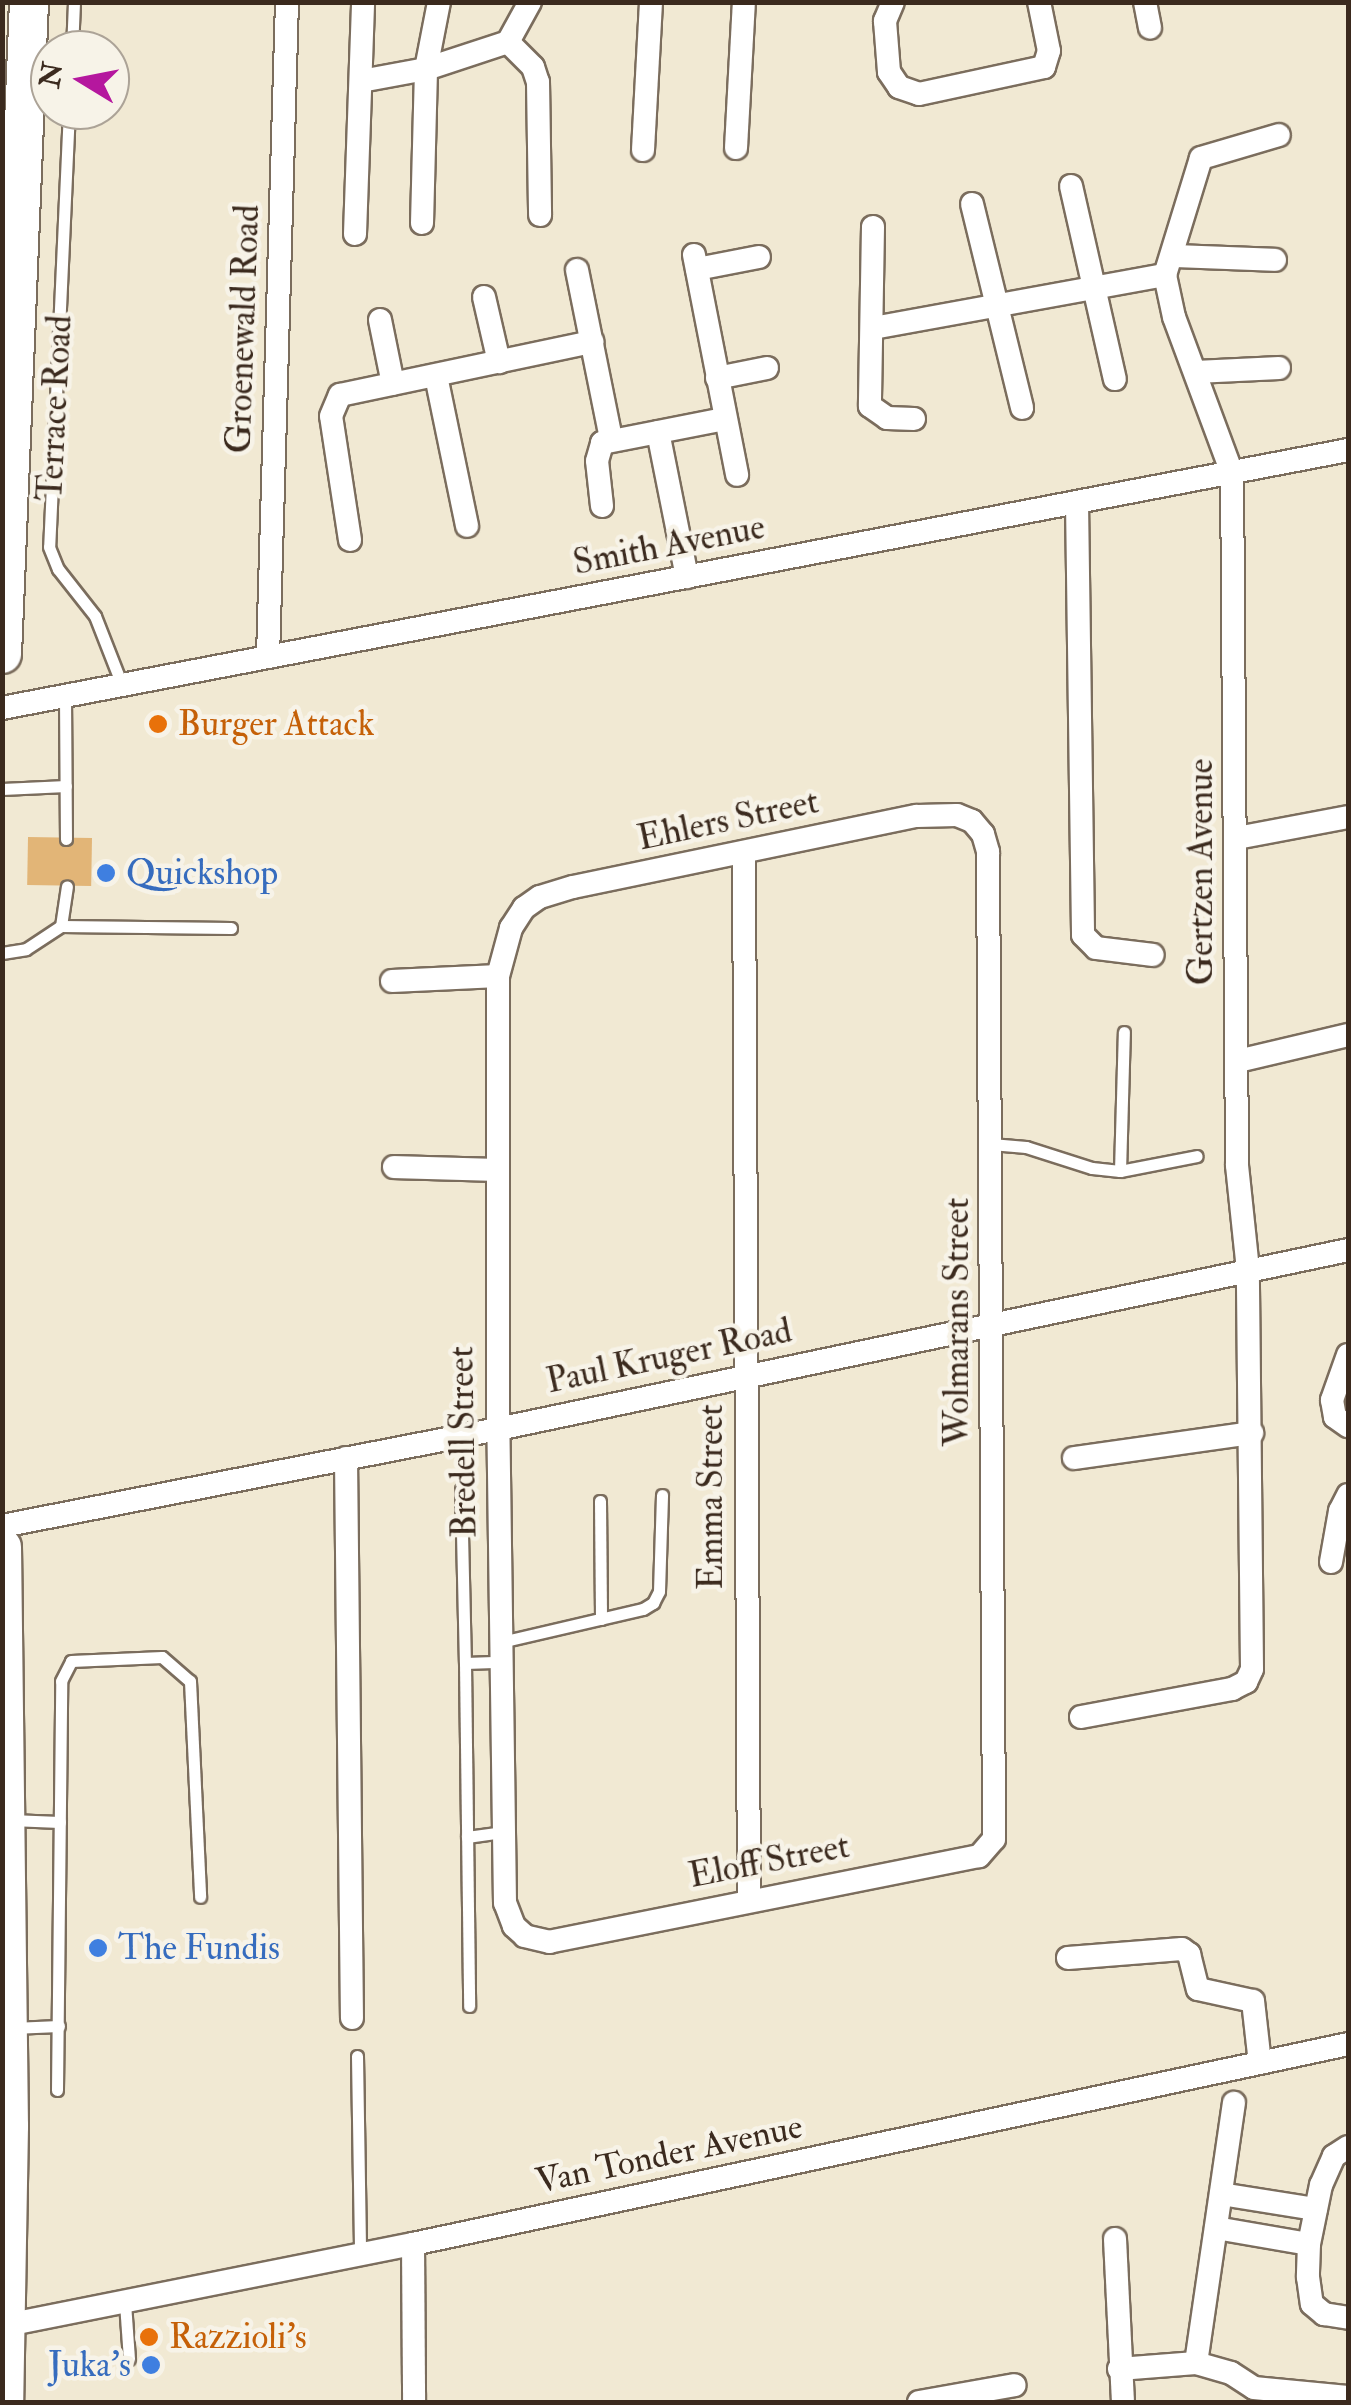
<!DOCTYPE html>
<html>
<head>
<meta charset="utf-8">
<style>
	body { margin:0 }
	#map { position:relative; width:1351px; height:2405px; overflow:hidden; background:#f1e9d3; font-family:"IM FELL Double Pica",serif }
	div>[style] { position:absolute }
	[style*='--x'] { left:calc(var(--x)*1px); top:calc(var(--y)*1px); width:calc(var(--w)*1px); rotate:calc(var(--a)*1deg) }
	.building>* { inset:0; background:#e2b577; transform-origin:0 0 }
	.roads { filter:drop-shadow(2px 0 #7b6d5d) drop-shadow(-2px 0 #7b6d5d) drop-shadow(0 2px #7b6d5d) drop-shadow(0 -2px #7b6d5d) }
	.lane>* { height:11px; margin:-5.5px; padding:0 5.5px; transform-origin:5.5px; border-radius:5.5px; background:#fff }
	.street>* { height:22px; margin:-11px; padding:0 11px; transform-origin:11px; border-radius:11px; background:#fff }
	.primary>* { height:38px; margin:-19px; padding:0 19px; transform-origin:19px; border-radius:19px; background:#fff }
	.dots>* { width:28px; height:28px; translate:-50% -50%; box-sizing:border-box; border:5px solid #f7f3e8; border-radius:50% }
	span { translate:-50% -50%; white-space:nowrap; text-align:center; line-height:1.15; -webkit-text-stroke:9px #f7f3e8; paint-order:stroke }
	.street-label { font-size:35px; color:#3b2a1e }
	.food-label { font-size:35px; color:#c56008 }
	.left { translate:0 -50%; text-align:left }
	.shop-label { font-size:35px; color:#366cbe }
	.right { translate:-100% -50%; text-align:right }
	.frame { position:absolute; inset:0; border:5px solid #3b2a1e; pointer-events:none }
	.north { position:absolute; left:30px; top:30px; width:100px; height:100px; box-sizing:border-box; background:#f7f3e8; border:2px solid #aca397; border-radius:50%; rotate:280deg; font-size:28px; font-weight:700; line-height:40px; text-align:center; color:#3b2a1e }
	.north::after { content:''; display:block; margin:auto; width:35px; height:45px; background:#b5179e; clip-path:polygon(50% 0,100% 100%,50% 72%,0 100%) }
</style>
</head>
<body>
<div id="map">
	<div class="building">
		<div style="left:92px;top:838px;width:48px;height:64px;rotate:91deg"></div>
	</div>
	<div class="roads">
		<div class="lane">
			<div style="--x:72;--y:50;--w:48;--a:-87.6"></div>
			<div style="--x:69;--y:110;--w:437;--a:92.6"></div>
			<div style="--x:49;--y:547;--w:24;--a:68"></div>
			<div style="--x:58;--y:569;--w:60;--a:51.8"></div>
			<div style="--x:95;--y:616;--w:74;--a:68.6"></div>
			<div style="--x:65;--y:697;--w:142;--a:89.6"></div>
			<div style="--x:2;--y:789;--w:64;--a:-2.7"></div>
			<div style="--x:61;--y:926;--w:170;--a:0.7"></div>
			<div style="--x:2;--y:953;--w:24;--a:-9"></div>
			<div style="--x:26;--y:949;--w:42;--a:-33.3"></div>
			<div style="--x:61;--y:926;--w:40;--a:-81.5"></div>
			<div style="--x:991;--y:1144;--w:35;--a:5"></div>
			<div style="--x:1026;--y:1147;--w:69;--a:17.7"></div>
			<div style="--x:1092;--y:1168;--w:28;--a:6"></div>
			<div style="--x:1120;--y:1171;--w:78;--a:-11"></div>
			<div style="--x:1120;--y:1171;--w:139;--a:-88.4"></div>
			<div style="--x:461;--y:1489;--w:174;--a:88.7"></div>
			<div style="--x:465;--y:1663;--w:36;--a:-2"></div>
			<div style="--x:600;--y:1501;--w:118;--a:89.5"></div>
			<div style="--x:501;--y:1642;--w:146;--a:-13.1"></div>
			<div style="--x:643;--y:1609;--w:12;--a:-31"></div>
			<div style="--x:653;--y:1603;--w:13;--a:-63"></div>
			<div style="--x:659;--y:1591;--w:96;--a:-88.2"></div>
			<div style="--x:465;--y:1663;--w:343;--a:89.3"></div>
			<div style="--x:10;--y:1820;--w:50;--a:2.3"></div>
			<div style="--x:467;--y:1837;--w:37;--a:-8"></div>
			<div style="--x:12;--y:2028;--w:47;--a:-2.4"></div>
			<div style="--x:357;--y:2056;--w:199;--a:89.1"></div>
			<div style="--x:57;--y:2090;--w:409;--a:-89.4"></div>
			<div style="--x:61;--y:1681;--w:22;--a:-63"></div>
			<div style="--x:71;--y:1661;--w:91;--a:-2.5"></div>
			<div style="--x:162;--y:1657;--w:37;--a:41"></div>
			<div style="--x:190;--y:1681;--w:216;--a:87.3"></div>
			<div style="--x:125;--y:2303;--w:56;--a:85.9"></div>
		</div>
		<div class="street">
			<div style="--x:893;--y:2;--w:21;--a:113"></div>
			<div style="--x:885;--y:21;--w:51;--a:85.5"></div>
			<div style="--x:889;--y:72;--w:18;--a:56"></div>
			<div style="--x:899;--y:87;--w:21;--a:19"></div>
			<div style="--x:919;--y:94;--w:128;--a:-12.2"></div>
			<div style="--x:1044;--y:67;--w:17;--a:-73"></div>
			<div style="--x:1049;--y:51;--w:50;--a:-101.5"></div>
			<div style="--x:1145;--y:2;--w:26;--a:79"></div>
			<div style="--x:508;--y:42;--w:35;--a:45"></div>
			<div style="--x:533;--y:67;--w:16;--a:72"></div>
			<div style="--x:538;--y:82;--w:133;--a:89.1"></div>
			<div style="--x:361;--y:81;--w:66;--a:-10.5"></div>
			<div style="--x:426;--y:69;--w:86;--a:-18.2"></div>
			<div style="--x:508;--y:42;--w:46;--a:-61.2"></div>
			<div style="--x:736;--y:148;--w:146;--a:-86.9"></div>
			<div style="--x:643;--y:150;--w:148;--a:-86.9"></div>
			<div style="--x:1071;--y:186;--w:198;--a:77.2"></div>
			<div style="--x:972;--y:204;--w:210;--a:76.2"></div>
			<div style="--x:422;--y:223;--w:154;--a:-88.5"></div>
			<div style="--x:426;--y:69;--w:68;--a:-79"></div>
			<div style="--x:873;--y:227;--w:179;--a:91"></div>
			<div style="--x:870;--y:406;--w:21;--a:35"></div>
			<div style="--x:887;--y:418;--w:27;--a:2"></div>
			<div style="--x:355;--y:234;--w:232;--a:-88"></div>
			<div style="--x:694;--y:255;--w:224;--a:78.9"></div>
			<div style="--x:1173;--y:256;--w:102;--a:2.2"></div>
			<div style="--x:697;--y:269;--w:63;--a:-11"></div>
			<div style="--x:577;--y:270;--w:171;--a:78.6"></div>
			<div style="--x:484;--y:297;--w:67;--a:77"></div>
			<div style="--x:380;--y:320;--w:65;--a:78.5"></div>
			<div style="--x:873;--y:328;--w:297;--a:-10.3"></div>
			<div style="--x:1196;--y:372;--w:83;--a:-2.8"></div>
			<div style="--x:436;--y:376;--w:153;--a:78.3"></div>
			<div style="--x:717;--y:378;--w:51;--a:-11.3"></div>
			<div style="--x:658;--y:432;--w:148;--a:78.7"></div>
			<div style="--x:1077;--y:502;--w:433;--a:89.2"></div>
			<div style="--x:1083;--y:935;--w:18;--a:45"></div>
			<div style="--x:1096;--y:948;--w:57;--a:7"></div>
			<div style="--x:602;--y:506;--w:45;--a:-96.3"></div>
			<div style="--x:597;--y:461;--w:19;--a:-74"></div>
			<div style="--x:602;--y:443;--w:124;--a:-11.1"></div>
			<div style="--x:350;--y:540;--w:125;--a:-98.7"></div>
			<div style="--x:331;--y:416;--w:23;--a:-67"></div>
			<div style="--x:340;--y:395;--w:258;--a:-11.9"></div>
			<div style="--x:268;--y:657;--w:655;--a:-88.34"></div>
			<div style="--x:2;--y:708;--w:1371;--a:-10.85"></div>
			<div style="--x:957;--y:815;--w:16;--a:22"></div>
			<div style="--x:972;--y:821;--w:17;--a:50"></div>
			<div style="--x:983;--y:834;--w:19;--a:74"></div>
			<div style="--x:988;--y:852;--w:987;--a:89.65"></div>
			<div style="--x:994;--y:1839;--w:23;--a:131"></div>
			<div style="--x:979;--y:1856;--w:438;--a:168.7"></div>
			<div style="--x:550;--y:1942;--w:26;--a:-167"></div>
			<div style="--x:525;--y:1936;--w:15;--a:-138"></div>
			<div style="--x:514;--y:1926;--w:25;--a:-111"></div>
			<div style="--x:505;--y:1903;--w:474;--a:-90.8"></div>
			<div style="--x:498;--y:1429;--w:453;--a:-90"></div>
			<div style="--x:498;--y:976;--w:50;--a:-74.8"></div>
			<div style="--x:511;--y:928;--w:24;--a:-57"></div>
			<div style="--x:524;--y:908;--w:19;--a:-35"></div>
			<div style="--x:540;--y:897;--w:34;--a:-17"></div>
			<div style="--x:573;--y:887;--w:351;--a:-11.7"></div>
			<div style="--x:917;--y:816;--w:40;--a:-1.4"></div>
			<div style="--x:1237;--y:838;--w:113;--a:-10.7"></div>
			<div style="--x:744;--y:852;--w:1048;--a:89.73"></div>
			<div style="--x:392;--y:981;--w:106;--a:-2.7"></div>
			<div style="--x:1238;--y:1061;--w:113;--a:-13.3"></div>
			<div style="--x:394;--y:1167;--w:102;--a:1.7"></div>
			<div style="--x:1348;--y:1355;--w:48;--a:109.6"></div>
			<div style="--x:1332;--y:1400;--w:17;--a:80"></div>
			<div style="--x:1335;--y:1417;--w:16;--a:35"></div>
			<div style="--x:346;--y:1458;--w:560;--a:89.39"></div>
			<div style="--x:1074;--y:1458;--w:180;--a:-8"></div>
			<div style="--x:2;--y:1526;--w:505;--a:-11.07"></div>
			<div style="--x:498;--y:1429;--w:869;--a:-11.89"></div>
			<div style="--x:1331;--y:1562;--w:52;--a:-80"></div>
			<div style="--x:1340;--y:1511;--w:18;--a:-63"></div>
			<div style="--x:1081;--y:1717;--w:154;--a:-10.5"></div>
			<div style="--x:1232;--y:1689;--w:16;--a:-27"></div>
			<div style="--x:1246;--y:1682;--w:14;--a:-65"></div>
			<div style="--x:1252;--y:1669;--w:399;--a:-90.6"></div>
			<div style="--x:1248;--y:1270;--w:106;--a:-96"></div>
			<div style="--x:1237;--y:1165;--w:692;--a:-90.41"></div>
			<div style="--x:1232;--y:473;--w:166;--a:-110.4"></div>
			<div style="--x:1174;--y:317;--w:43;--a:-102.1"></div>
			<div style="--x:1165;--y:275;--w:122;--a:-72.9"></div>
			<div style="--x:1201;--y:158;--w:81;--a:-16.4"></div>
			<div style="--x:1068;--y:1958;--w:114;--a:-4.5"></div>
			<div style="--x:1182;--y:1949;--w:9;--a:36"></div>
			<div style="--x:1189;--y:1954;--w:36;--a:76"></div>
			<div style="--x:1198;--y:1989;--w:56;--a:12.3"></div>
			<div style="--x:1253;--y:2001;--w:62;--a:83.6"></div>
			<div style="--x:1348;--y:2147;--w:17;--a:147"></div>
			<div style="--x:1334;--y:2156;--w:32;--a:114"></div>
			<div style="--x:1321;--y:2185;--w:60;--a:101.5"></div>
			<div style="--x:1309;--y:2244;--w:33;--a:92"></div>
			<div style="--x:1308;--y:2277;--w:27;--a:82"></div>
			<div style="--x:1312;--y:2304;--w:16;--a:40"></div>
			<div style="--x:1324;--y:2314;--w:24;--a:9"></div>
			<div style="--x:1221;--y:2194;--w:96;--a:9"></div>
			<div style="--x:1216;--y:2228;--w:94;--a:9.8"></div>
			<div style="--x:1115;--y:2239;--w:163;--a:87.2"></div>
			<div style="--x:413;--y:2244;--w:158;--a:89.6"></div>
			<div style="--x:2;--y:2326;--w:419;--a:-11.3"></div>
			<div style="--x:413;--y:2244;--w:956;--a:-12.07"></div>
			<div style="--x:1196;--y:2363;--w:263;--a:-81.7"></div>
			<div style="--x:1119;--y:2369;--w:77;--a:-4.5"></div>
			<div style="--x:1196;--y:2363;--w:36;--a:16"></div>
			<div style="--x:1231;--y:2373;--w:27;--a:33"></div>
			<div style="--x:1254;--y:2388;--w:94;--a:5.5"></div>
			<div style="--x:919;--y:2402;--w:97;--a:-10"></div>
		</div>
		<div class="primary">
			<div style="--x:2;--y:654;--w:653;--a:-87.63"></div>
			<div style="--x:2;--y:1547;--w:579;--a:89.31"></div>
			<div style="--x:9;--y:2126;--w:276;--a:91"></div>
		</div>
	</div>
	<div class="dots">
		<div style="left:158px;top:724px;background:#e8710a"></div>
		<div style="left:106px;top:873px;background:#3f7fe0"></div>
		<div style="left:98px;top:1948px;background:#3f7fe0"></div>
		<div style="left:149px;top:2337px;background:#e8710a"></div>
		<div style="left:151px;top:2365px;background:#3f7fe0"></div>
	</div>
	<div class="street-label">
		<span style="left:243px;top:329px;rotate:-88deg">Groenewald Road</span>
		<span style="left:55px;top:408px;rotate:-87deg">Terrace Road</span>
		<span style="left:669px;top:545px;rotate:-11deg">Smith Avenue</span>
		<span style="left:728px;top:820px;rotate:-12deg">Ehlers Street</span>
		<span style="left:1201px;top:872px;rotate:-90deg">Gertzen Avenue</span>
		<span style="left:957px;top:1322px;rotate:-90deg">Wolmarans Street</span>
		<span style="left:669px;top:1356px;rotate:-12deg">Paul Kruger Road</span>
		<span style="left:463px;top:1442px;rotate:-91deg">Bredell Street</span>
		<span style="left:711px;top:1497px;rotate:-90deg">Emma Street</span>
		<span style="left:769px;top:1861px;rotate:-11deg">Eloff Street</span>
		<span style="left:669px;top:2154px;rotate:-12deg">Van Tonder Avenue</span>
	</div>
	<div class="food-label">
		<span class="left" style="left:178px;top:724px">Burger Attack</span>
		<span class="left" style="left:169px;top:2337px">Razzioli's</span>
	</div>
	<div class="shop-label">
		<span class="left" style="left:126px;top:873px">Quickshop</span>
		<span class="left" style="left:118px;top:1948px">The Fundis</span>
		<span class="right" style="left:131px;top:2365px">Juka's</span>
	</div>
	<div class="frame"></div>
	<div class="north">N</div>
</div>
</body>
</html>
